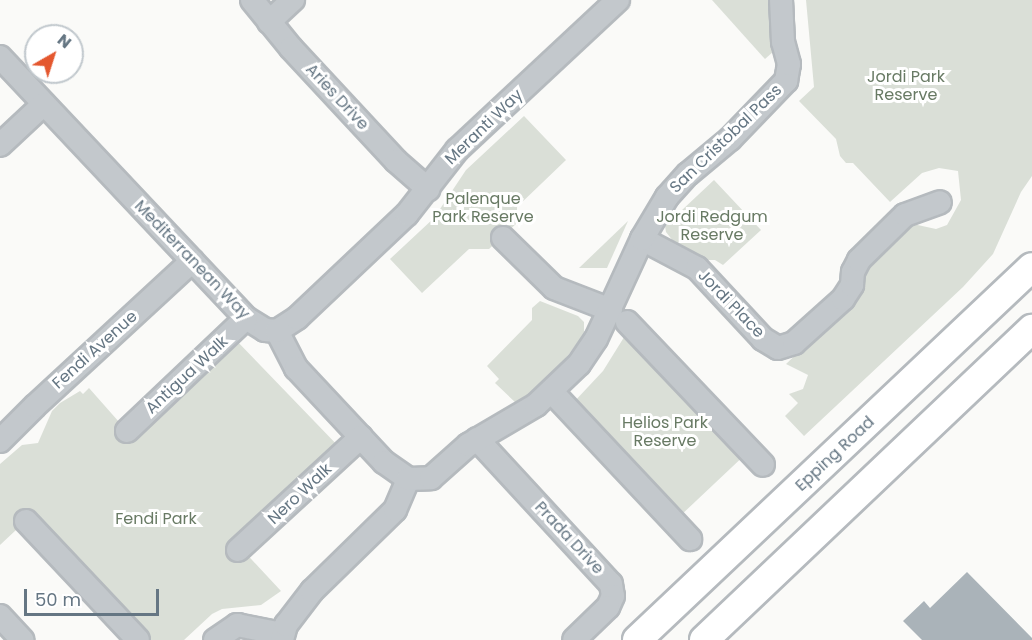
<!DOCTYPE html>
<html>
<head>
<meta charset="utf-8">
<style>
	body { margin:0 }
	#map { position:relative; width:1032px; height:640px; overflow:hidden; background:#fafaf8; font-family:Poppins,sans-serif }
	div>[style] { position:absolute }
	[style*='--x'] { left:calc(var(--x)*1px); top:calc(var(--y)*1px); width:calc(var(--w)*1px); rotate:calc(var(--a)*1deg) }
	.green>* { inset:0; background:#dadfd7 }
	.building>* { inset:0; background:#aab3b9 }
	.roads { filter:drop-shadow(2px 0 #b5babe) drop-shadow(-2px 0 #b5babe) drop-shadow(0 2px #b5babe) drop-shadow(0 -2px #b5babe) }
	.minor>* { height:22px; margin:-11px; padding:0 11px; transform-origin:11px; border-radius:11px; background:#c3c8cc }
	.major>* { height:28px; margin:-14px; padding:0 14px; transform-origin:14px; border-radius:14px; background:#fff }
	span { translate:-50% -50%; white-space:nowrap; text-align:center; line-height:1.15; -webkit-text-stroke:6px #fff; paint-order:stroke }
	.park-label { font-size:16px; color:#687a64 }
	.street-label { font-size:16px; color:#657683 }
	.north { position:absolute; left:24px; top:24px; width:60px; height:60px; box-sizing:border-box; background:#fff; border:2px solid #c1c8cd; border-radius:50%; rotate:39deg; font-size:16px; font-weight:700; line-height:24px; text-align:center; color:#657683 }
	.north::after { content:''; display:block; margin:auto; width:21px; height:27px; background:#e4572e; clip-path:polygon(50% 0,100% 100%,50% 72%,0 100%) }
	.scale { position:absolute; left:24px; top:589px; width:135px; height:27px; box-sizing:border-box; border:3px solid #657683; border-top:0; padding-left:8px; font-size:18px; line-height:21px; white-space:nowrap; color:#657683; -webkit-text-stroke:4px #fff; paint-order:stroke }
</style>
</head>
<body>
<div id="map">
	<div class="green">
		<div style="clip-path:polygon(712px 0,771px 0,774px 51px,765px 59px)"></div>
		<div style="clip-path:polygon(806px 0,1032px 0,1032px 176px,1021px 192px,993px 254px,963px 287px,804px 436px,785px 416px,798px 403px,789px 394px,803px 389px,808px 375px,786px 364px,847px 306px,861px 273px,903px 230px,913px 224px,936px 229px,947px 225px,961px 200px,958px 171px,939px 168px,922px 173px,890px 202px,853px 163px,846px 163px,840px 156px,836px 139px,799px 101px,814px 87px)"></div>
		<div style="clip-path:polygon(524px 116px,566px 160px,517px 207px,517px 223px,489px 249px,469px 249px,422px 293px,390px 259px,434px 218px,466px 170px)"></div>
		<div style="clip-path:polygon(714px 180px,761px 230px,723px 265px,715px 260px,702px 260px,677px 246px,666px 232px,665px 226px)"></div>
		<div style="clip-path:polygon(628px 221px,607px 268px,579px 268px)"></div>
		<div style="clip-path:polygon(540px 301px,578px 316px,584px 322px,584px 334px,560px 366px,517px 404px,495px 383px,499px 379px,487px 366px,532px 320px,532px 308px)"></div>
		<div style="clip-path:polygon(631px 326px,749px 451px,679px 517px,573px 403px,603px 371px)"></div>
		<div style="clip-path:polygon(233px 337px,342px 450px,240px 547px,281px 591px,261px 605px,222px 609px,212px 614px,184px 640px,149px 640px,32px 515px,0 545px,0 464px,22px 445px,38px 443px,52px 411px,60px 403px,80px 391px,83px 394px,89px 388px,127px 431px)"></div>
	</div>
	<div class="building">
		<div style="clip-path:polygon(967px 572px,1032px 638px,1032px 640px,922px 640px,903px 621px,924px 601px,930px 608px)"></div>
	</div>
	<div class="roads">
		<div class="minor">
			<div style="--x:252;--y:0;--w:62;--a:50.9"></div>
			<div style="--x:291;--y:48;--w:154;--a:47.1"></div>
			<div style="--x:396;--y:161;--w:43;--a:41.2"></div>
			<div style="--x:269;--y:22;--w:33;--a:-43"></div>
			<div style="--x:0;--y:57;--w:359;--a:46.7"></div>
			<div style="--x:246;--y:318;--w:22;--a:32"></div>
			<div style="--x:265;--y:330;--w:12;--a:5"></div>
			<div style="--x:277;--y:331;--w:42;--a:62.8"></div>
			<div style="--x:296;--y:368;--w:129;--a:46.9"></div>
			<div style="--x:384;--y:462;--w:29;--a:35"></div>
			<div style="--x:0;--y:145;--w:60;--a:-43"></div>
			<div style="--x:503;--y:238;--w:71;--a:44.4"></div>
			<div style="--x:554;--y:288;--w:61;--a:21.1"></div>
			<div style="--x:642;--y:239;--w:62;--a:27.8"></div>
			<div style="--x:697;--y:268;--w:97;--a:47.1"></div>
			<div style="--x:763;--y:339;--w:17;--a:31"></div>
			<div style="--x:778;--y:348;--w:17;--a:-17"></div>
			<div style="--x:794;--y:343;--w:66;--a:-41.9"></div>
			<div style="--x:843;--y:299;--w:17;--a:-57"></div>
			<div style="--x:852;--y:285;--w:13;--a:-86"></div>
			<div style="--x:853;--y:272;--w:13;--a:-63"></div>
			<div style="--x:859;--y:260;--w:64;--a:-44.4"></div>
			<div style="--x:905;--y:215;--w:37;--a:-20"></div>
			<div style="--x:627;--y:322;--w:197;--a:46.4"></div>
			<div style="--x:277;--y:331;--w:24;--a:-33"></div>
			<div style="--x:297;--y:318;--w:151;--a:-43.4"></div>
			<div style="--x:407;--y:214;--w:81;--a:-52"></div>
			<div style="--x:457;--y:150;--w:220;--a:-43"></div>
			<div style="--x:552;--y:392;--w:202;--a:46.8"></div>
			<div style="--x:127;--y:431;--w:164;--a:-43.5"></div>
			<div style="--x:477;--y:439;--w:197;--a:47.3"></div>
			<div style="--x:611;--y:584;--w:12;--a:81"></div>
			<div style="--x:613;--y:596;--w:12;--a:114"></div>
			<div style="--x:608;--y:607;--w:47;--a:135.9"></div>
			<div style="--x:0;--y:441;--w:49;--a:-45"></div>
			<div style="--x:35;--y:406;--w:214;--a:-42.7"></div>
			<div style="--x:26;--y:521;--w:163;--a:46.7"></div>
			<div style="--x:238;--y:550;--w:167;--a:-42.6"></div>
			<div style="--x:0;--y:616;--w:33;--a:47"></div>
			<div style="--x:215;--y:640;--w:27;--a:-34"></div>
			<div style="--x:237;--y:625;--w:46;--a:11.3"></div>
			<div style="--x:282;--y:640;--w:16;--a:-75"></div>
			<div style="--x:286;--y:625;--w:43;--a:-52.6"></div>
			<div style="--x:312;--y:591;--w:116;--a:-44.3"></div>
			<div style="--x:395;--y:510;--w:34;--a:-67"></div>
			<div style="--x:408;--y:479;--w:23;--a:-2"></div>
			<div style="--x:431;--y:478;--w:50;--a:-41.7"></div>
			<div style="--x:468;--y:445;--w:79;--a:-30.5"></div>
			<div style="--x:536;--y:405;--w:59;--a:-43.6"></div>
			<div style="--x:579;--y:364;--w:30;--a:-56"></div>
			<div style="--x:596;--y:339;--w:110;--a:-65.3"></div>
			<div style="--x:642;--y:239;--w:49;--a:-59.2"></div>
			<div style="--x:667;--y:197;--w:31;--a:-48"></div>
			<div style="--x:688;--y:174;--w:55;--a:-39.8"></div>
			<div style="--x:730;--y:139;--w:81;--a:-46"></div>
			<div style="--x:786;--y:81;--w:17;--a:-80"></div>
			<div style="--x:789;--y:64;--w:23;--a:-105"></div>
			<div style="--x:783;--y:42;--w:42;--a:-92.7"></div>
		</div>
		<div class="major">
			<div style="--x:637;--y:640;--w:543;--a:-43.36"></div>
			<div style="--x:704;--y:640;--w:452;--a:-43.5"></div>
		</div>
	</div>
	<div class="park-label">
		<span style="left:906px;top:86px">Jordi Park<br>Reserve</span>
		<span style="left:483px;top:208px">Palenque<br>Park Reserve</span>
		<span style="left:712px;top:226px">Jordi Redgum<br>Reserve</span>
		<span style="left:665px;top:432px">Helios Park<br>Reserve</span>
		<span style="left:156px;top:519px">Fendi Park</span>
	</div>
	<div class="street-label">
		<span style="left:337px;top:97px;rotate:47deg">Aries Drive</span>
		<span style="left:484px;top:127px;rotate:-44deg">Meranti Way</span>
		<span style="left:726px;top:139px;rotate:-44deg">San Cristobal Pass</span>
		<span style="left:192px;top:260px;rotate:46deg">Mediterranean Way</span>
		<span style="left:731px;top:304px;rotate:46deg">Jordi Place</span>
		<span style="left:95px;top:350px;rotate:-42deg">Fendi Avenue</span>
		<span style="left:187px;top:375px;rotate:-43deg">Antigua Walk</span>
		<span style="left:835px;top:454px;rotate:-43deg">Epping Road</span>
		<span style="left:300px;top:494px;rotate:-43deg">Nero Walk</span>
		<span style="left:569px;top:538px;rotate:47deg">Prada Drive</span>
	</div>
	<div class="north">N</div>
	<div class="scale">50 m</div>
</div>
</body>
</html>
